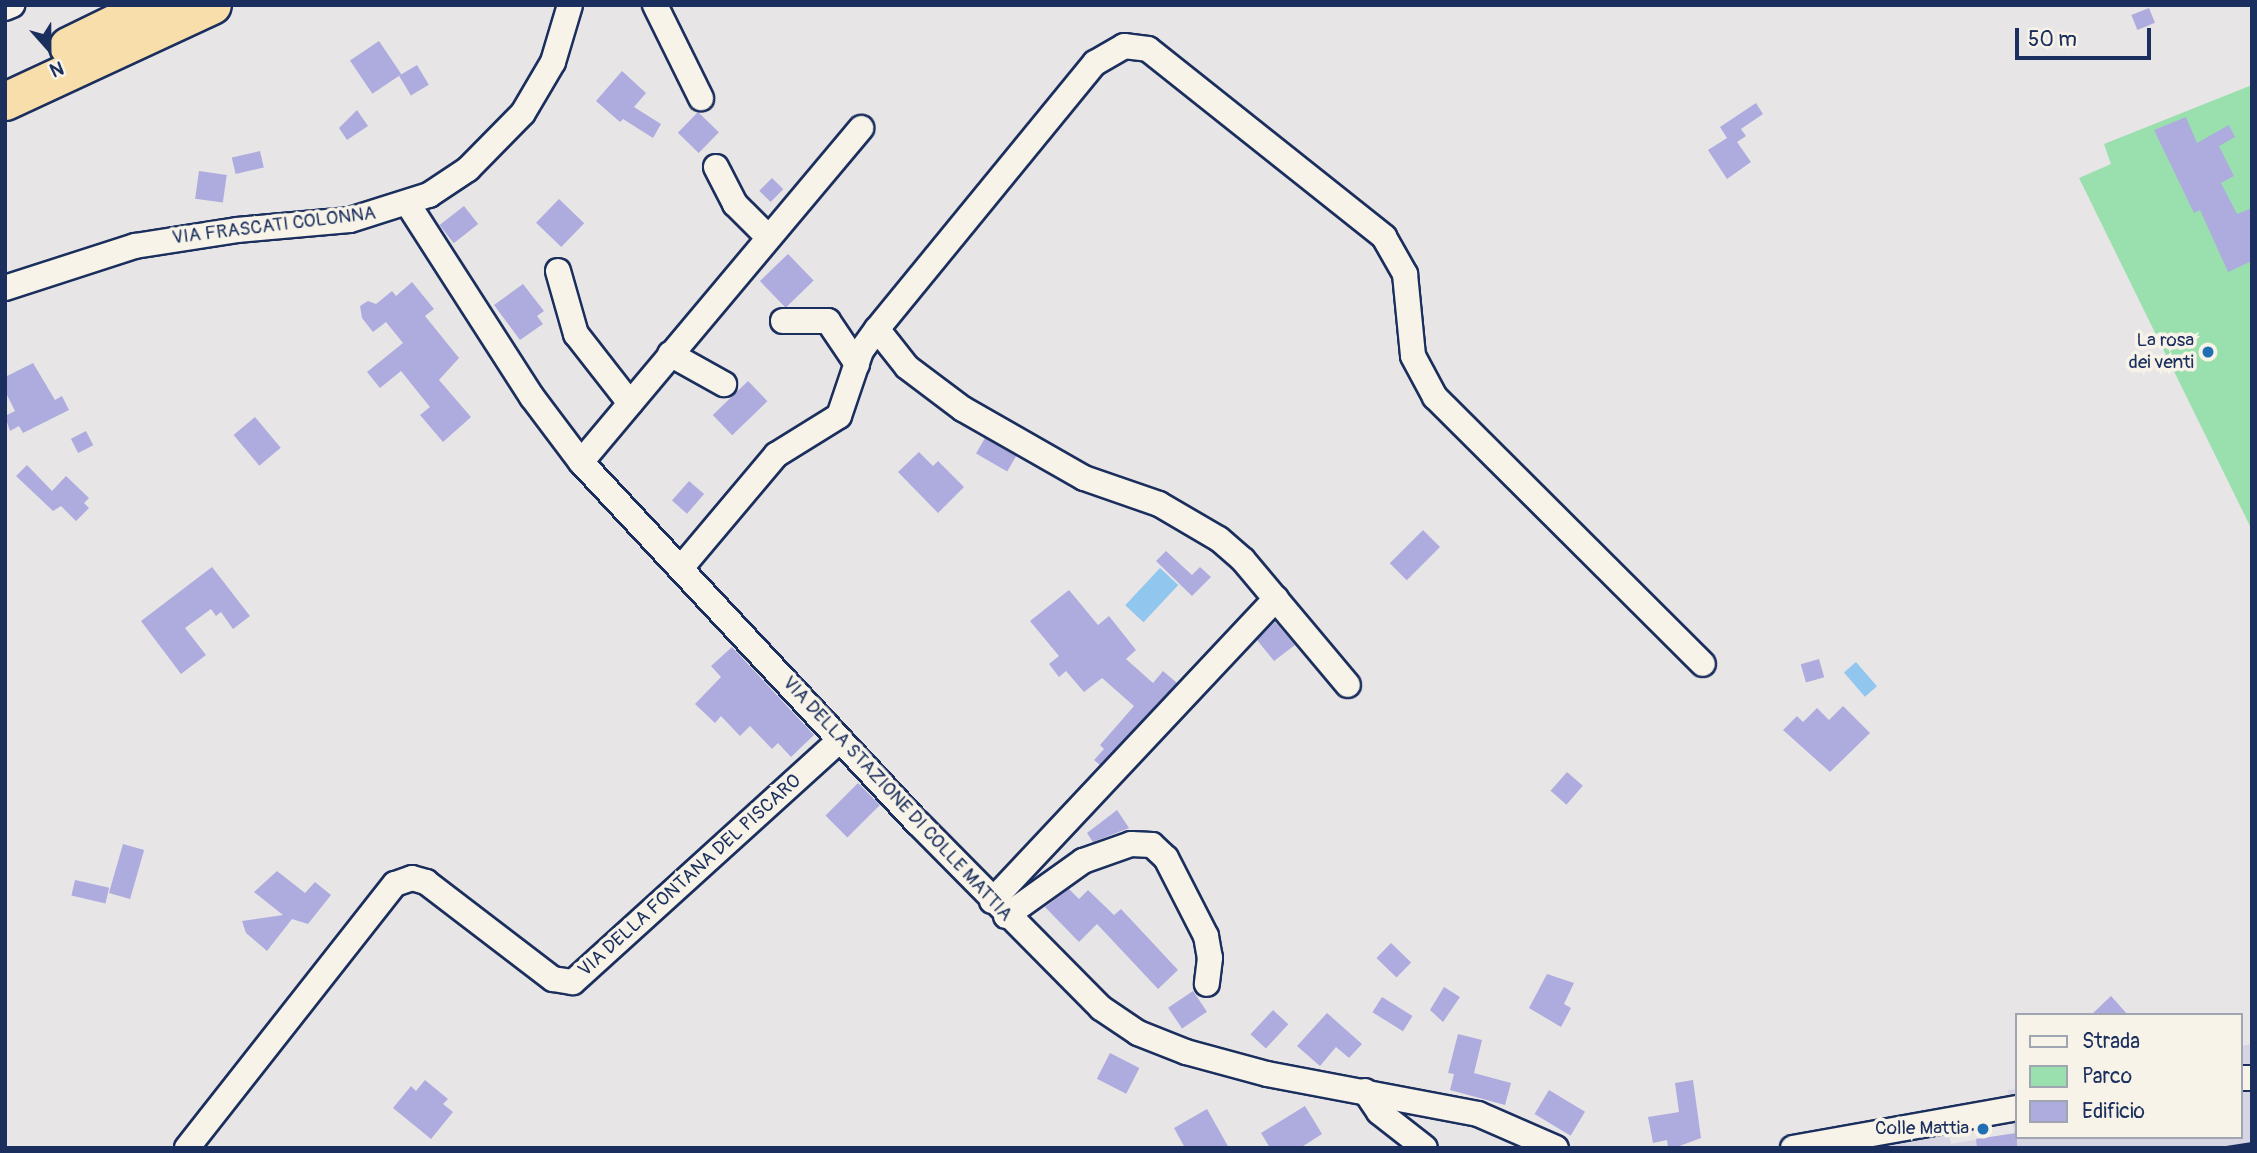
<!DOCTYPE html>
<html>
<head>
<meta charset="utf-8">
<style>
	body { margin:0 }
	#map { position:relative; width:2257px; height:1153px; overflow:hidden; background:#e8e5e6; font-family:Pangolin,sans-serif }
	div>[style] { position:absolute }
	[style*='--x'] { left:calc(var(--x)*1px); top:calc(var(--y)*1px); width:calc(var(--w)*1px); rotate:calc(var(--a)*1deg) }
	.built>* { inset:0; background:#d7d4e4 }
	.green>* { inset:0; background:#9ae0ae }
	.water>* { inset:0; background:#91c6ee; transform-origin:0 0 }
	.building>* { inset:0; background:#aeacde; transform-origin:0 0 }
	.roads { filter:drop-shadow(2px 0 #1b2f5e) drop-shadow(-2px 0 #1b2f5e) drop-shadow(0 2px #1b2f5e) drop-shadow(0 -2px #1b2f5e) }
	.minor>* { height:24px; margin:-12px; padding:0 12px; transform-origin:12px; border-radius:12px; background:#f7f3e8 }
	.highway>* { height:37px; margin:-18.5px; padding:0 18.5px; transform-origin:18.5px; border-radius:18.5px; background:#f8deab }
	.rail>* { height:5px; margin:-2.5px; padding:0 2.5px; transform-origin:2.5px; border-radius:2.5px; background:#1b2f5e }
	.dots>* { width:19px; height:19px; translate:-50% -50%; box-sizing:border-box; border:4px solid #f7f3e8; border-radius:50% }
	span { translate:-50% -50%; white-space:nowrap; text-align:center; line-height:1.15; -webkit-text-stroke:7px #f7f3e8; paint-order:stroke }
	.street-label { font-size:19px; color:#1b2f5e }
	.poi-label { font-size:19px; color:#1b2f5e }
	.right { translate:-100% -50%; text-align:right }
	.frame { position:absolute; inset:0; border:7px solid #1b2f5e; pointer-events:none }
	.legend { position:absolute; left:2015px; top:1013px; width:228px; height:126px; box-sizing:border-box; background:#f7f3e8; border:2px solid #9fa5b1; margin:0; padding:9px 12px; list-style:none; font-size:21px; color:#1b2f5e }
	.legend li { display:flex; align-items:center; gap:14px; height:35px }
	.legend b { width:35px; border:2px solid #9fa5b1 }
	.north { position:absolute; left:14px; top:14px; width:70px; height:70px; -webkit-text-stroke:5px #f7f3e8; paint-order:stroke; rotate:159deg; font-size:19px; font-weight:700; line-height:28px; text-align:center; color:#1b2f5e }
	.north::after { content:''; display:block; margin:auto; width:24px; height:32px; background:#1b2f5e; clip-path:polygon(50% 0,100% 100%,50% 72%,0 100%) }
	.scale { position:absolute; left:2015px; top:28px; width:136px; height:32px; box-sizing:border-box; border:4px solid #1b2f5e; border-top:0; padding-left:9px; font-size:21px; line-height:24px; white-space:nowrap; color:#1b2f5e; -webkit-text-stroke:5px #f7f3e8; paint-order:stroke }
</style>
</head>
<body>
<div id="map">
	<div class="built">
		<div style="clip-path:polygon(2252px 1044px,2252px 1148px,1848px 1148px,1948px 1130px,1951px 1144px,2014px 1133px,2008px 1090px,2017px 1089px,2017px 1137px,2241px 1137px,2241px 1046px)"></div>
	</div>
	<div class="green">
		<div style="clip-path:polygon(2252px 85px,2252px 525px,2250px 526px,2079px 178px,2111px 164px,2104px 144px)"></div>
	</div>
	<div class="water">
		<div style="left:1160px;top:568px;width:25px;height:51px;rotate:43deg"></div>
		<div style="left:1856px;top:662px;width:32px;height:16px;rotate:49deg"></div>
	</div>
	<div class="building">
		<div style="left:2149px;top:8px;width:16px;height:19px;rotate:68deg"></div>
		<div style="left:379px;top:41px;width:40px;height:35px;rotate:56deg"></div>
		<div style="left:417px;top:65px;width:23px;height:21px;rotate:59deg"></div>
		<div style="clip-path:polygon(622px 71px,646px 93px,634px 107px,661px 124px,653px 138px,623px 119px,620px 122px,596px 101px)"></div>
		<div style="clip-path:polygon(1756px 103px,1763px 114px,1741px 129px,1746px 136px,1737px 142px,1751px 162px,1727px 179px,1708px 150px,1727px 138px,1720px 127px)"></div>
		<div style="clip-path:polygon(357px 110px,368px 126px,347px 140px,339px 128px)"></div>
		<div style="left:698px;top:112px;width:29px;height:29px;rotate:44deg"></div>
		<div style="clip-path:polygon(2186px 117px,2197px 143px,2229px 125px,2235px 137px,2219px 146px,2234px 176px,2221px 183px,2237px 214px,2252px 208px,2252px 261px,2228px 272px,2200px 210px,2194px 213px,2154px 130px)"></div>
		<div style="left:260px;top:151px;width:17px;height:29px;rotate:77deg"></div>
		<div style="left:199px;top:171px;width:28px;height:28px;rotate:8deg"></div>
		<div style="left:772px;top:178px;width:16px;height:18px;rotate:45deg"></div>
		<div style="left:559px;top:199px;width:35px;height:33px;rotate:44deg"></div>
		<div style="left:464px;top:206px;width:23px;height:31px;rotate:52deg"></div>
		<div style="left:788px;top:254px;width:37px;height:39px;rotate:46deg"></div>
		<div style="clip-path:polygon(412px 282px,434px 309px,425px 316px,459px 358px,439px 380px,471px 417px,443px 442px,420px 415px,430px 407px,401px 371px,380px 388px,367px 372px,403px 343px,386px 322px,373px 332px,362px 318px,360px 306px,368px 301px,376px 304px,392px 291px,396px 296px)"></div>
		<div style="clip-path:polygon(523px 284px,544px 311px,537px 316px,543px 324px,520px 340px,494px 305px)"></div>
		<div style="clip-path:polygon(33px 363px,55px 400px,62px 396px,69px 410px,23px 433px,19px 426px,10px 431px,5px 416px,15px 411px,5px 391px,5px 377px)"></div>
		<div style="left:748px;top:381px;width:28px;height:49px;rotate:46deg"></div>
		<div style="left:255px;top:417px;width:40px;height:28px;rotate:50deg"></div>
		<div style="left:86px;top:431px;width:16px;height:17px;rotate:63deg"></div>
		<div style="left:985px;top:438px;width:36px;height:18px;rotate:30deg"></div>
		<div style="clip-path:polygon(919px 452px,933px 466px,938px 461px,964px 487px,938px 513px,898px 472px)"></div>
		<div style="clip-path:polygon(27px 465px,52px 491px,66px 476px,89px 498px,84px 503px,89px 508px,76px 521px,61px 506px,53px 511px,16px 476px)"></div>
		<div style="left:689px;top:481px;width:20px;height:26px;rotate:41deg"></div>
		<div style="left:1423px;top:530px;width:24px;height:47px;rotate:45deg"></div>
		<div style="clip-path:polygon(1166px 551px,1192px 575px,1200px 567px,1211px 577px,1192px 596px,1156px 561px)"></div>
		<div style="clip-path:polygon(212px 567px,250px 616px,233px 629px,221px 612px,216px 616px,211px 609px,185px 628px,206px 655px,181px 674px,141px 621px)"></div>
		<div style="clip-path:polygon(1069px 590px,1098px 625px,1109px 616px,1136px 650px,1126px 659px,1153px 683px,1163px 671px,1177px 683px,1100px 765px,1094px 760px,1104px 749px,1100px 745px,1134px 706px,1102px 678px,1084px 692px,1066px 671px,1059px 677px,1049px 664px,1059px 656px,1030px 621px)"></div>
		<div style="clip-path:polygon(1275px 622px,1295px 645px,1274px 661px,1257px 640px)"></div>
		<div style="clip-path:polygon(732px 647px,814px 735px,791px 757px,778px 743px,772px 749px,750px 726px,740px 736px,721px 716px,715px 723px,695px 704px,721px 677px,711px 666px)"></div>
		<div style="left:1819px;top:659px;width:19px;height:19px;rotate:74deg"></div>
		<div style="clip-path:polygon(1843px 706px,1870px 733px,1830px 772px,1783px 730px,1797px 716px,1803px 722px,1817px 708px,1829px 720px)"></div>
		<div style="left:1567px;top:772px;width:21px;height:25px;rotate:41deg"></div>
		<div style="left:858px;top:783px;width:31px;height:46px;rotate:45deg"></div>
		<div style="clip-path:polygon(1117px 810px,1129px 828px,1093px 842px,1087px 833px)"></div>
		<div style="left:123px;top:844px;width:22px;height:51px;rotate:16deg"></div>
		<div style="clip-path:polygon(277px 871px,305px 893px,315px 882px,331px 895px,308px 924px,292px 919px,267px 951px,246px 933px,242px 921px,283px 915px,254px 892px)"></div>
		<div style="left:75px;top:880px;width:35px;height:16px;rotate:13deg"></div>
		<div style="clip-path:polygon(1069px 889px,1079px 899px,1088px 890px,1114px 915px,1121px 909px,1178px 970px,1158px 989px,1097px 924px,1079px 942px,1045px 907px)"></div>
		<div style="left:1391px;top:943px;width:28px;height:21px;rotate:44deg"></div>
		<div style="clip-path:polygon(1547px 974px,1574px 983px,1564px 1004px,1571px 1008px,1561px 1027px,1529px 1008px)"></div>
		<div style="clip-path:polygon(1444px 987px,1460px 997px,1443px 1022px,1430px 1010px)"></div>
		<div style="left:1193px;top:991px;width:25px;height:30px;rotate:56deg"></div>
		<div style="clip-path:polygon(2111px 996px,2128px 1015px,2091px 1015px)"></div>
		<div style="left:1382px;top:997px;width:36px;height:18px;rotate:32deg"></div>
		<div style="left:1273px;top:1010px;width:21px;height:33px;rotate:43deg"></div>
		<div style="clip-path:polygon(1327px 1013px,1362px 1044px,1349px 1058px,1336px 1047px,1320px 1066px,1297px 1046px)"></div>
		<div style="clip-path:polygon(1458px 1034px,1482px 1040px,1474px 1073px,1511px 1083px,1505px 1105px,1450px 1090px,1454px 1074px,1448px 1073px)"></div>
		<div style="left:1110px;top:1053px;width:33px;height:29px;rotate:27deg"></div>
		<div style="clip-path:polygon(425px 1080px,448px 1099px,443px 1104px,453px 1112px,431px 1139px,393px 1108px,411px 1086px,416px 1091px)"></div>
		<div style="clip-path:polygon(1693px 1080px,1701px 1138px,1674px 1148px,1668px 1148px,1667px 1140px,1653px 1143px,1648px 1117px,1679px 1112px,1675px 1083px)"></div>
		<div style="left:1549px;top:1090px;width:42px;height:28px;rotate:31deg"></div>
		<div style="clip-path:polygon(1305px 1106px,1322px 1134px,1300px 1148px,1270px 1148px,1261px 1133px)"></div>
		<div style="clip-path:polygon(1207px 1109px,1229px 1148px,1185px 1148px,1174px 1128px)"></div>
		<div style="clip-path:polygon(2017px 1133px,2017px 1148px,1977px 1148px,1976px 1139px)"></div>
	</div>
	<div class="roads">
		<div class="minor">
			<div style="--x:655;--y:5;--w:104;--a:63.7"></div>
			<div style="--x:5;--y:8;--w:8;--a:-23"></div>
			<div style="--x:716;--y:167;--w:42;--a:62.8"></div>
			<div style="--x:735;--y:204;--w:45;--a:45"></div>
			<div style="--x:408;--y:204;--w:229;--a:57.3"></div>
			<div style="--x:532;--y:397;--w:81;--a:53"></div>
			<div style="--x:581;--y:462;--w:494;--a:47"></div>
			<div style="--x:918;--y:823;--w:260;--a:45.3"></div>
			<div style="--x:1101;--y:1008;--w:45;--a:34"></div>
			<div style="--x:1138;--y:1033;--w:52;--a:21.6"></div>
			<div style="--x:1186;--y:1052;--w:84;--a:15.2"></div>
			<div style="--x:1267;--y:1074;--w:215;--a:10.7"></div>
			<div style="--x:1478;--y:1114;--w:85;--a:23.6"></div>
			<div style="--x:558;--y:271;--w:66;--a:74.1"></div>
			<div style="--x:576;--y:334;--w:88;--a:52"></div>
			<div style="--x:5;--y:288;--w:137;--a:-17.9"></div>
			<div style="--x:135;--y:246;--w:103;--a:-8.9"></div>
			<div style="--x:237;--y:230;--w:113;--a:-5.1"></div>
			<div style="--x:350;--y:220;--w:83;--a:-17.6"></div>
			<div style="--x:429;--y:195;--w:47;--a:-33.7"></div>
			<div style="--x:468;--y:169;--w:78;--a:-45.5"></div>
			<div style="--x:523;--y:113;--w:59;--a:-59.5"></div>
			<div style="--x:553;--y:62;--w:59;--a:-73.4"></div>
			<div style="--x:783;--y:321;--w:45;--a:0"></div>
			<div style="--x:828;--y:321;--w:52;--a:56"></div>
			<div style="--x:877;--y:329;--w:344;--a:-50.7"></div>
			<div style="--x:1095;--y:63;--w:34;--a:-30"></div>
			<div style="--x:1124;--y:46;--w:24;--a:7"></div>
			<div style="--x:1148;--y:49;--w:302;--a:38.5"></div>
			<div style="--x:1384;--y:237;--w:43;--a:60.4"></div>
			<div style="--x:1405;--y:274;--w:82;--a:84.4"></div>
			<div style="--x:1413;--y:356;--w:47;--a:61.8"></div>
			<div style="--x:1435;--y:397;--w:378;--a:44.9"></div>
			<div style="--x:670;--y:354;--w:62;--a:29.1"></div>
			<div style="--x:581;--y:462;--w:436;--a:-50"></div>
			<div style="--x:681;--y:568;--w:148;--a:-49.9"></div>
			<div style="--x:776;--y:455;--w:74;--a:-31.8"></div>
			<div style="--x:839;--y:416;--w:69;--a:-71.3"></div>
			<div style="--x:861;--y:351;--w:27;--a:-54"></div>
			<div style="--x:877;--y:329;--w:48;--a:51.7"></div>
			<div style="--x:907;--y:367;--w:70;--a:36.9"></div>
			<div style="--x:963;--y:409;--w:139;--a:29.7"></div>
			<div style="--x:1084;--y:478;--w:79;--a:19.1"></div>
			<div style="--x:1159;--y:504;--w:69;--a:30.3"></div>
			<div style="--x:1219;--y:539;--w:32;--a:41"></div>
			<div style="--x:1243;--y:560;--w:163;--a:50"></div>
			<div style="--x:992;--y:901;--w:415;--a:-46.8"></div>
			<div style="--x:1006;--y:916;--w:95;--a:-35.5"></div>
			<div style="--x:1083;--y:861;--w:51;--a:-19.5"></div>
			<div style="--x:1131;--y:844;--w:21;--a:3"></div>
			<div style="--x:1152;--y:845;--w:19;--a:43"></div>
			<div style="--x:1166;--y:858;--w:88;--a:62.9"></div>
			<div style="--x:1206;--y:936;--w:22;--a:80"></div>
			<div style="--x:1210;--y:958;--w:26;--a:97"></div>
			<div style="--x:2241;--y:1078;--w:11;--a:0"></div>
			<div style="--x:1365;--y:1091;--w:25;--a:56"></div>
			<div style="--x:1379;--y:1112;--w:58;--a:38"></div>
			<div style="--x:187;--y:1148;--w:336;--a:-51.8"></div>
			<div style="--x:395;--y:884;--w:18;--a:-19"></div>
			<div style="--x:412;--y:878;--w:15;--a:16"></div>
			<div style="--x:426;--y:882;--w:160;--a:37.4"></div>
			<div style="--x:553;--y:979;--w:20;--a:9"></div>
			<div style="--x:573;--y:982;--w:360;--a:-42.2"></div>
			<div style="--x:1793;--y:1148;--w:228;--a:-10.1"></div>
		</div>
		<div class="highway">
			<div style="--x:68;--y:46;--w:93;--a:-26"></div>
			<div style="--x:5;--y:101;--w:228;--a:-24.9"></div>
		</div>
	</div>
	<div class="rail">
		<div style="--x:2226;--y:1148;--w:26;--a:-9"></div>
	</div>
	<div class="dots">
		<div style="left:2208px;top:352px;background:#1f6fb2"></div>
		<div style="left:1983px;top:1129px;background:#1f6fb2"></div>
	</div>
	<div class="street-label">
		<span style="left:274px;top:226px;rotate:-7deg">VIA FRASCATI COLONNA</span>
		<span style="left:897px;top:799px;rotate:47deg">VIA DELLA STAZIONE DI COLLE MATTIA</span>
		<span style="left:690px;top:876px;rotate:-42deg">VIA DELLA FONTANA DEL PISCARO</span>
	</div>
	<div class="poi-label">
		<span class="right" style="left:2194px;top:352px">La rosa<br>dei venti</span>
		<span class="right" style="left:1969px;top:1129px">Colle Mattia</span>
	</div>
	<div class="frame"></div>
	<ul class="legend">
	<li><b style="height:9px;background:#f7f3e8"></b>Strada</li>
	<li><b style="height:19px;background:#9ae0ae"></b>Parco</li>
	<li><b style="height:19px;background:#aeacde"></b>Edificio</li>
	</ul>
	<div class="north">N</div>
	<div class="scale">50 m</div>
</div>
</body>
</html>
